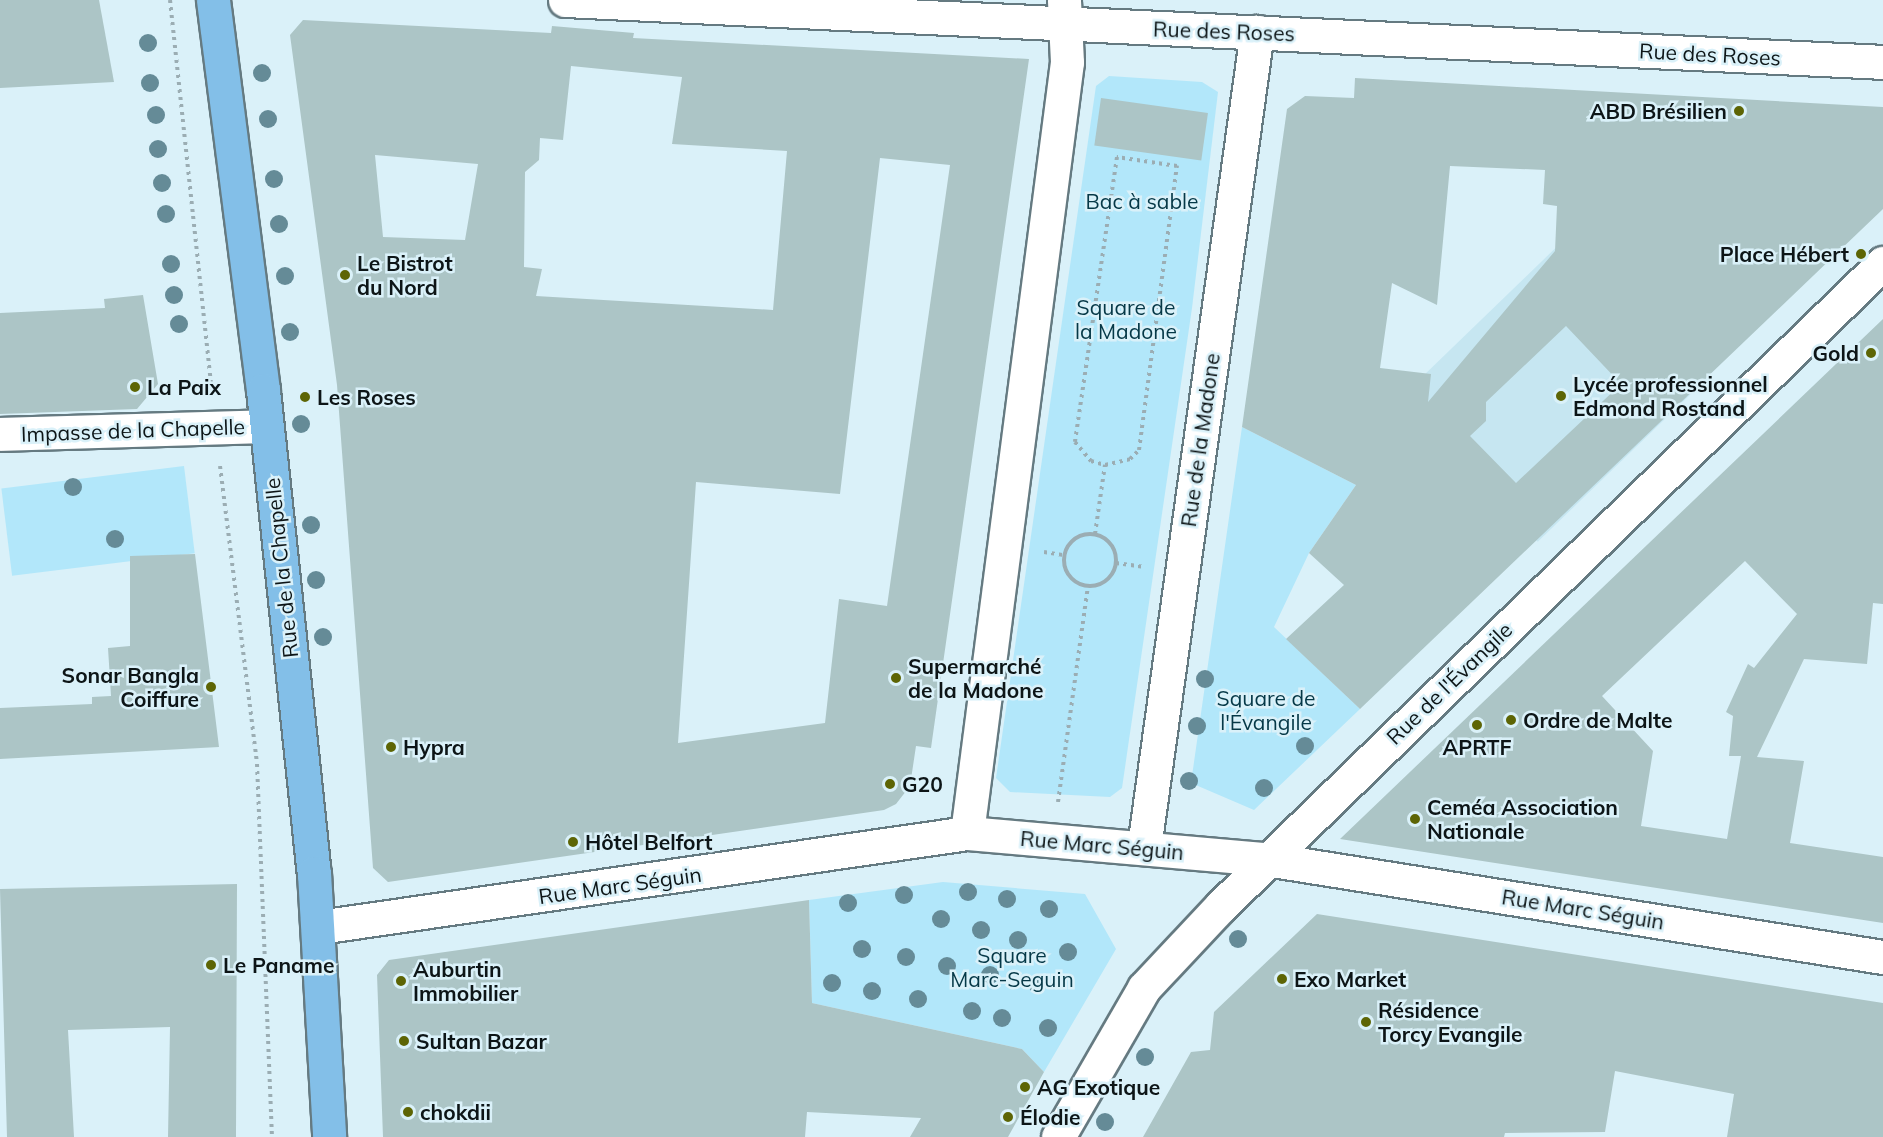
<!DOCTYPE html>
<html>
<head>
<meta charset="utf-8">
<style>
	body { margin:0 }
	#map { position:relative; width:1883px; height:1137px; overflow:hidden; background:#daf1f9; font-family:Mulish,sans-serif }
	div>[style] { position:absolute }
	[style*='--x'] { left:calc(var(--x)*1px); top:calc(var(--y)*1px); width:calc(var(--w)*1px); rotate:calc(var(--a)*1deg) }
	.built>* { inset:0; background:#c6e6f1; transform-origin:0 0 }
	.green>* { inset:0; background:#b2e7fa; transform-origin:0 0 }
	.building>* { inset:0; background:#acc5c6; transform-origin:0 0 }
	.path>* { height:4px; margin-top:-2px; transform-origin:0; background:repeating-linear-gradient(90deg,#9badb3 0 3px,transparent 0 7.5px) }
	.path>.ring { margin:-2px; padding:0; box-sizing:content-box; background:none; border:4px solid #9badb3; border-radius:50% }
	.roads { filter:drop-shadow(2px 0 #657a81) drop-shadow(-2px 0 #657a81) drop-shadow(0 2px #657a81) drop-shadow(0 -2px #657a81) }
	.street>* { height:33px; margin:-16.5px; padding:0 16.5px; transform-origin:16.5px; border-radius:16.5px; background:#fff }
	.primary>* { height:33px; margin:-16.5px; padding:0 16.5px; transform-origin:16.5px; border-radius:16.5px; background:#83bfe8 }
	.trees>* { width:18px; height:18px; margin:-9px; border-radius:50%; background:#658b97 }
	.dots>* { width:16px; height:16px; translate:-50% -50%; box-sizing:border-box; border:3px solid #daf1f9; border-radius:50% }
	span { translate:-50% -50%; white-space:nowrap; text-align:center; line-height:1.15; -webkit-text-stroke:5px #daf1f9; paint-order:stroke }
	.street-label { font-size:21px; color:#0d1517 }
	.poi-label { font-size:21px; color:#0d1517; font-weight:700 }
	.right { translate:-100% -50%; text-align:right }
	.left { translate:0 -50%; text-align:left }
	.park-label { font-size:21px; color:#053847 }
</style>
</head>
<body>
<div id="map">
	<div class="built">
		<div style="left:1570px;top:234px;width:199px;height:237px;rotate:46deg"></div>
	</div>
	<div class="green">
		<div style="clip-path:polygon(1109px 76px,1202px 82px,1218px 92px,1192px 308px,1122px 788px,1110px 797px,1010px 792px,996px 778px,1096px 86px)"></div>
		<div style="clip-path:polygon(1242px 427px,1356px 485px,1309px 553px,1274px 627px,1360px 709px,1254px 810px,1191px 783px)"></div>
		<div style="left:184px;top:466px;width:88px;height:184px;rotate:83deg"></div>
		<div style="clip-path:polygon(943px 882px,1085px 894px,1116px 949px,1044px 1072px,1022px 1049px,812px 1003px,809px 900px)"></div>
	</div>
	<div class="building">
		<div style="clip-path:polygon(0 0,99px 0,114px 82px,0 88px)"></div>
		<div style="clip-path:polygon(evenodd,303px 20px,551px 33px,552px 26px,634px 33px,633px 38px,1029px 59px,931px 748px,916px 746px,910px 786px,896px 804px,884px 810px,388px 882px,373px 868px,337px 385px,290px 35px,303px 20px,571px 66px,682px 77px,672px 144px,787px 151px,773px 310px,536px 296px,542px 269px,524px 267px,525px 172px,539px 160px,540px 138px,563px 140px,571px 66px,303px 20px,375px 155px,478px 164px,465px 240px,383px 237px,375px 155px,303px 20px,880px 158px,950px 165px,887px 606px,839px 599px,825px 723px,678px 743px,696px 482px,840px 494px,880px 158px)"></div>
		<div style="clip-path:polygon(evenodd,1355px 78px,1883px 107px,1883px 209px,1360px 709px,1286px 639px,1344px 585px,1309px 553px,1356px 485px,1242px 427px,1287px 109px,1305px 96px,1354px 98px,1355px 78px,1450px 166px,1545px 170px,1543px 204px,1557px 206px,1555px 251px,1428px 402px,1431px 374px,1380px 368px,1392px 283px,1437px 305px,1450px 166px,1355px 78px,1566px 326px,1621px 384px,1516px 483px,1470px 436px,1486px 421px,1486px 402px,1566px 326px)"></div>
		<div style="left:1101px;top:98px;width:108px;height:48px;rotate:8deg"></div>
		<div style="clip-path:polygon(143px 295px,158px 384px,137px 409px,0 414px,0 313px,105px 308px,104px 299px)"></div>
		<div style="clip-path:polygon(evenodd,1883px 319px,1883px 604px,1873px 603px,1867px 664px,1804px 659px,1757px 757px,1804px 761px,1790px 843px,1883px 857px,1883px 923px,1340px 839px,1883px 319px,1745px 561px,1797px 614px,1754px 668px,1748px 664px,1726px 712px,1733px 716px,1729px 756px,1741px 756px,1727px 839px,1641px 826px,1653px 751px,1602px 696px,1745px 561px)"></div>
		<div style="clip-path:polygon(195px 554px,219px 747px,0 759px,0 708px,92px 704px,92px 697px,111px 696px,108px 648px,130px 646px,130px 556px)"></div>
		<div style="clip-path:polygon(237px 884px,236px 1137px,168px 1137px,170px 1027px,68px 1030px,74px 1137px,7px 1137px,0 889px)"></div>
		<div style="clip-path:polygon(809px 900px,812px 1003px,1022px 1049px,1044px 1072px,1008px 1137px,910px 1137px,921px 1118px,807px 1112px,805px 1137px,383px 1137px,377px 975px,389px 960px)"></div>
		<div style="clip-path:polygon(1317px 914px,1883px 1003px,1883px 1137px,1727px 1137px,1734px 1094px,1615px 1071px,1605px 1132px,1505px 1133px,1504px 1137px,1143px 1137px,1191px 1052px,1210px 1050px,1214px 1012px)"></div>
	</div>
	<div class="path">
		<div style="--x:170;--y:0;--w:392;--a:83.9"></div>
		<div style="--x:220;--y:466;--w:300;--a:82.9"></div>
		<div style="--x:257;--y:764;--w:373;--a:87.7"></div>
		<div style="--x:1095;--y:534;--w:70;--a:-81.8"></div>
		<div style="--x:1105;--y:465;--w:26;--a:-13"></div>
		<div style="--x:1130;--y:459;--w:13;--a:-45"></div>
		<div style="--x:1139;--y:450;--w:287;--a:-82.4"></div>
		<div style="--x:1177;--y:166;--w:61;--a:-171.5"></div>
		<div style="--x:1117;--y:157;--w:288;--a:98.4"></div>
		<div style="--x:1075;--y:442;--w:25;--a:50"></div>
		<div style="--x:1091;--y:461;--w:15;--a:16"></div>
		<div class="ring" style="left:1064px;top:534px;width:48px;height:48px"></div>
		<div style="--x:1044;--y:552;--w:20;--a:9"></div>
		<div style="--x:1116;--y:563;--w:29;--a:8"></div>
		<div style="--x:1058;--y:802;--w:218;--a:-82.1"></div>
	</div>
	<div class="roads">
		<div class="street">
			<div style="--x:565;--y:0;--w:1319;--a:2.69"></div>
			<div style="--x:0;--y:434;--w:266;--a:-1.7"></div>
			<div style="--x:967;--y:833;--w:777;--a:-82.61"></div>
			<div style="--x:1067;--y:62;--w:62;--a:-92.8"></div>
			<div style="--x:1144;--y:847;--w:823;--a:-82.11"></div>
			<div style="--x:319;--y:927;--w:655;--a:-8.25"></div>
			<div style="--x:967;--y:833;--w:300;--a:5"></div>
			<div style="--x:1266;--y:859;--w:625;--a:9.03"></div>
			<div style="--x:1058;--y:1137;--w:172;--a:-60"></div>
			<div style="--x:1144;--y:988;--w:112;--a:-46.8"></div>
			<div style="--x:1221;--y:906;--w:923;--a:-44.17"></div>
		</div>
		<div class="primary">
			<div style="--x:213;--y:0;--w:393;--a:82.7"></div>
			<div style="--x:263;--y:390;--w:486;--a:84"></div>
			<div style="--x:314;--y:873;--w:264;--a:86.7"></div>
		</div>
	</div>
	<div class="trees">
		<div style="left:148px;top:43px"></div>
		<div style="left:262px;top:73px"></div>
		<div style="left:150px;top:83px"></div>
		<div style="left:156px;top:115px"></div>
		<div style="left:268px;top:119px"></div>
		<div style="left:158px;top:149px"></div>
		<div style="left:274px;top:179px"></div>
		<div style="left:162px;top:183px"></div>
		<div style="left:166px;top:214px"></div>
		<div style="left:279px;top:224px"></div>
		<div style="left:171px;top:264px"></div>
		<div style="left:285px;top:276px"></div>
		<div style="left:174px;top:295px"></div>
		<div style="left:179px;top:324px"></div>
		<div style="left:290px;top:332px"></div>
		<div style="left:301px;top:424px"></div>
		<div style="left:73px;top:487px"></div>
		<div style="left:311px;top:525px"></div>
		<div style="left:115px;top:539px"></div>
		<div style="left:316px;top:580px"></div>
		<div style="left:323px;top:637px"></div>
		<div style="left:1205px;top:679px"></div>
		<div style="left:1197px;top:726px"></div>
		<div style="left:1305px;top:746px"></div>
		<div style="left:1189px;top:781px"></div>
		<div style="left:1264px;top:788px"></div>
		<div style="left:968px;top:892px"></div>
		<div style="left:904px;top:895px"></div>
		<div style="left:1007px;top:899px"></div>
		<div style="left:848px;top:903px"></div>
		<div style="left:1049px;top:909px"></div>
		<div style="left:941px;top:919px"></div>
		<div style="left:981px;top:930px"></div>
		<div style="left:1238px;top:939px"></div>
		<div style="left:1018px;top:940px"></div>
		<div style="left:862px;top:949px"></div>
		<div style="left:1068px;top:952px"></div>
		<div style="left:906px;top:957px"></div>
		<div style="left:947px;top:966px"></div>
		<div style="left:990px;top:975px"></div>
		<div style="left:832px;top:983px"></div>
		<div style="left:1037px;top:984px"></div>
		<div style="left:872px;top:991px"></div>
		<div style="left:918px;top:999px"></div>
		<div style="left:972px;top:1011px"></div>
		<div style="left:1002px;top:1018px"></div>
		<div style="left:1048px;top:1028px"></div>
		<div style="left:1145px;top:1057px"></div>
		<div style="left:1105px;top:1122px"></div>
	</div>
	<div class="dots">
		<div style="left:1739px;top:111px;background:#5d6505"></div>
		<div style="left:1861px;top:254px;background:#5d6505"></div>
		<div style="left:345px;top:275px;background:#5d6505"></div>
		<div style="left:1871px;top:353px;background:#5d6505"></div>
		<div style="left:135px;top:387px;background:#5d6505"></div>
		<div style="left:1561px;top:396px;background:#5d6505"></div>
		<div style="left:305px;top:397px;background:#5d6505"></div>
		<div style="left:896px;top:678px;background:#5d6505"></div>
		<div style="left:211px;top:687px;background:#5d6505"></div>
		<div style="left:1511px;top:720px;background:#5d6505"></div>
		<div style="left:1477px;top:725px;background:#5d6505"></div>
		<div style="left:391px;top:747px;background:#5d6505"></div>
		<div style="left:890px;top:784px;background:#5d6505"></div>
		<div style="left:1415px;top:819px;background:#5d6505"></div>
		<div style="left:573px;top:842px;background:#5d6505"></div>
		<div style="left:211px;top:965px;background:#5d6505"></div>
		<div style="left:1282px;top:979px;background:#5d6505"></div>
		<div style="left:401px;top:981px;background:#5d6505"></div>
		<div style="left:1366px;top:1022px;background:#5d6505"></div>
		<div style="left:404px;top:1041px;background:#5d6505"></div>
		<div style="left:1025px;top:1087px;background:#5d6505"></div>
		<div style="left:408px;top:1112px;background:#5d6505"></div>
		<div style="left:1008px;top:1117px;background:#5d6505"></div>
	</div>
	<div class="street-label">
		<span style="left:1224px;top:31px;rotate:2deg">Rue des Roses</span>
		<span style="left:1710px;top:54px;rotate:3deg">Rue des Roses</span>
		<span style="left:133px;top:430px;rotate:-2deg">Impasse de la Chapelle</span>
		<span style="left:1200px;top:440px;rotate:-82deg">Rue de la Madone</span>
		<span style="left:281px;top:568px;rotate:-96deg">Rue de la Chapelle</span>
		<span style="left:1449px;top:683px;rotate:-44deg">Rue de l'Évangile</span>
		<span style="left:1102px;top:845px;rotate:5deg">Rue Marc Séguin</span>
		<span style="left:620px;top:885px;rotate:-8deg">Rue Marc Séguin</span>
		<span style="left:1583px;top:909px;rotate:9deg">Rue Marc Séguin</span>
	</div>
	<div class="poi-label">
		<span class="right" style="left:1727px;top:111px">ABD Brésilien</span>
		<span class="right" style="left:1849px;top:254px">Place Hébert</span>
		<span class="left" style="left:357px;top:275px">Le Bistrot<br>du Nord</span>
		<span class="right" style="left:1859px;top:353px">Gold</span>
		<span class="left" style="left:1573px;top:396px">Lycée professionnel<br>Edmond Rostand</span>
		<span class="left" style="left:147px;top:387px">La Paix</span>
		<span class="left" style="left:317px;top:397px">Les Roses</span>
		<span class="left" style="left:908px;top:678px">Supermarché<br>de la Madone</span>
		<span class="right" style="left:199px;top:687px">Sonar Bangla<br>Coiffure</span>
		<span class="left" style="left:1523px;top:720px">Ordre de Malte</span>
		<span class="left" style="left:403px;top:747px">Hypra</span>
		<span style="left:1477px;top:747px">APRTF</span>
		<span class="left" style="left:902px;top:784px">G20</span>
		<span class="left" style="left:1427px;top:819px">Ceméa Association<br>Nationale</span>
		<span class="left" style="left:585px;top:842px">Hôtel Belfort</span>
		<span class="left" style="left:223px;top:965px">Le Paname</span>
		<span class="left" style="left:413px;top:981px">Auburtin<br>Immobilier</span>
		<span class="left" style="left:1294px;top:979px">Exo Market</span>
		<span class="left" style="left:1378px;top:1022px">Résidence<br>Torcy Evangile</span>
		<span class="left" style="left:416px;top:1041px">Sultan Bazar</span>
		<span class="left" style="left:1037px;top:1087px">AG Exotique</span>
		<span class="left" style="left:420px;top:1112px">chokdii</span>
		<span class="left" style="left:1020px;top:1117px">Élodie</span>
	</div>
	<div class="park-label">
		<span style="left:1142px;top:201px">Bac à sable</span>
		<span style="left:1126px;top:319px">Square de<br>la Madone</span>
		<span style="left:1266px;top:710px">Square de<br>l'Évangile</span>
		<span style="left:1012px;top:967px">Square<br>Marc-Seguin</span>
	</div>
</div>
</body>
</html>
